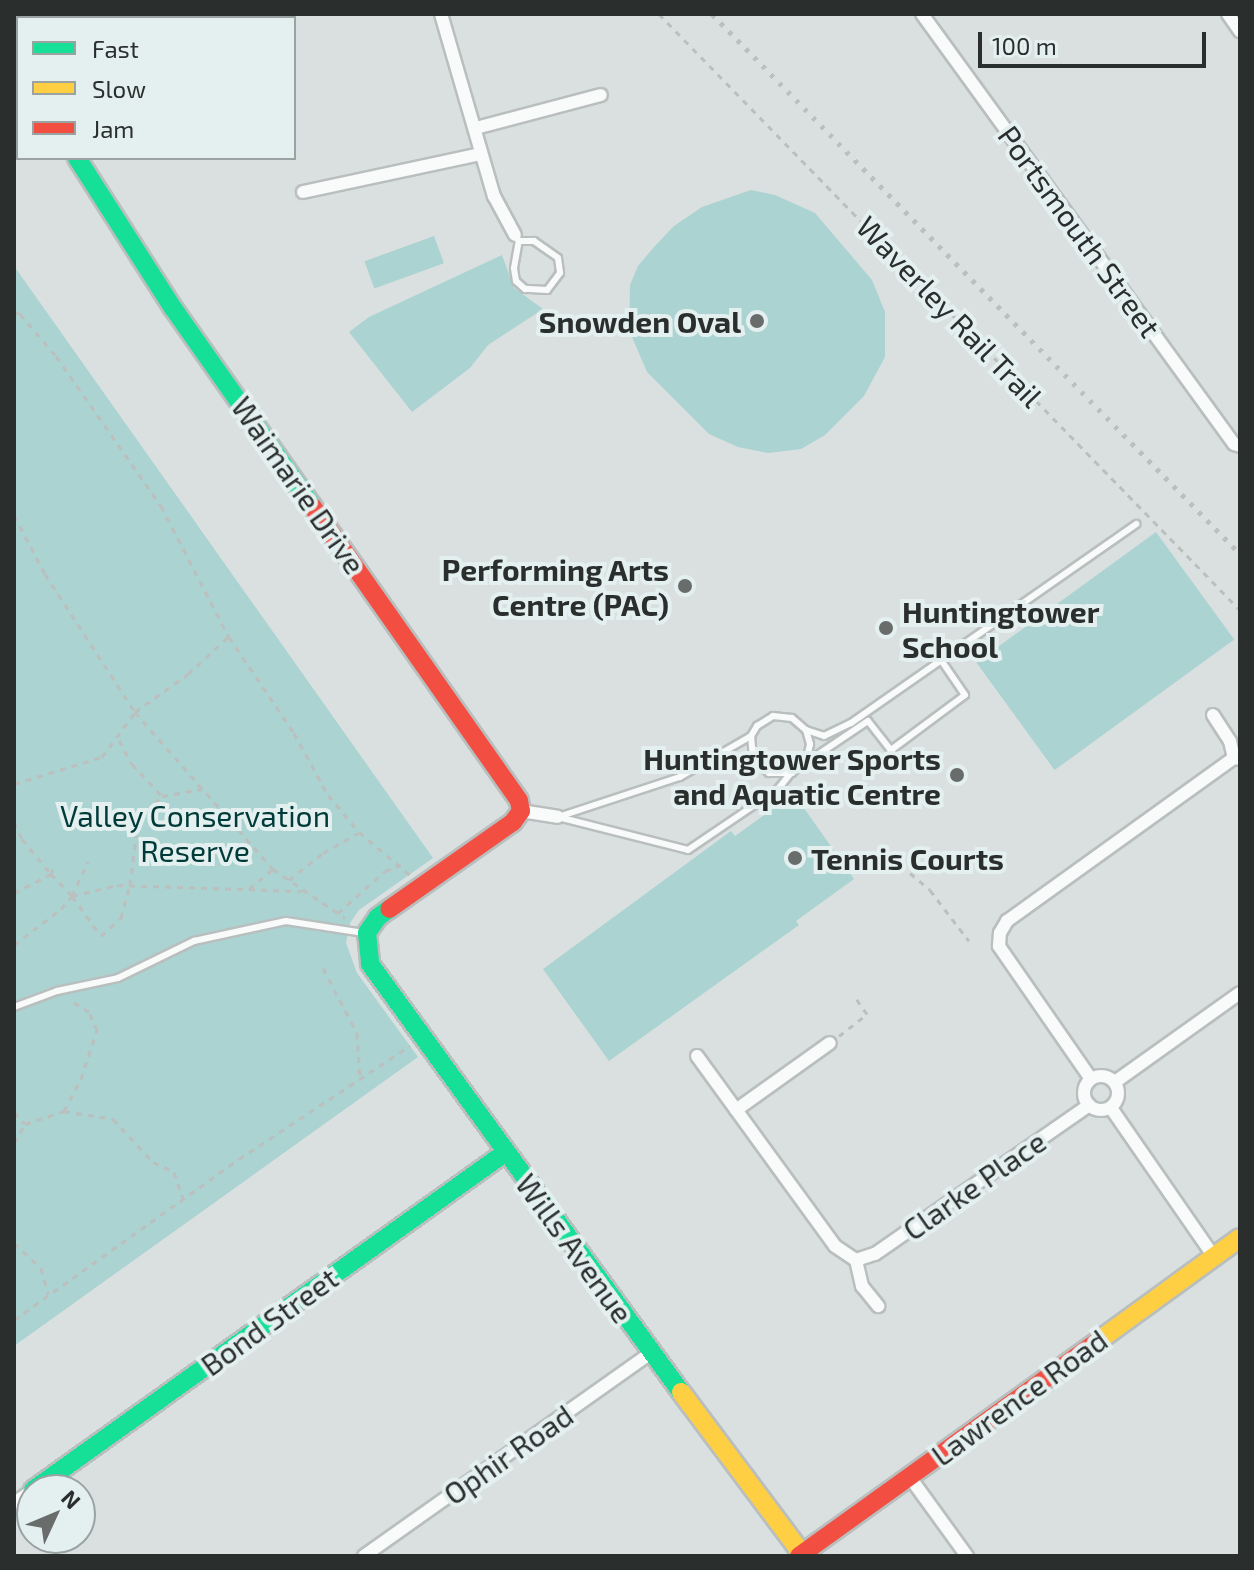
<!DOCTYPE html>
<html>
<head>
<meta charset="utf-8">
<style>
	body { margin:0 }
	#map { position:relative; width:1254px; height:1570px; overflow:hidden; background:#dae0e0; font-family:"Exo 2",sans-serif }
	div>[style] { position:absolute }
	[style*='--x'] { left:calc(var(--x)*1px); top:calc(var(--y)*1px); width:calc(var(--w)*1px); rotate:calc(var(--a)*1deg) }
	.green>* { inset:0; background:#aad3d1; transform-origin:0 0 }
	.path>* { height:3px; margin-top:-1.5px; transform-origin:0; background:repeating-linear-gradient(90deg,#bbbfbe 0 6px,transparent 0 12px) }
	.roads { filter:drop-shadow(2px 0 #b9bebe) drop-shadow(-2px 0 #b9bebe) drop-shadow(0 2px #b9bebe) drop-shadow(0 -2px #b9bebe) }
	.lane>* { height:6px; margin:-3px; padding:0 3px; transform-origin:3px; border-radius:3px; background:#f9fafa }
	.street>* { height:12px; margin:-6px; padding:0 6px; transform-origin:6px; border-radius:6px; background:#f9fafa }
	.street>.ring { margin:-6px; padding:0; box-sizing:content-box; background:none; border:12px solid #f9fafa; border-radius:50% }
	.fast>* { height:18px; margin:-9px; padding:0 9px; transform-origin:9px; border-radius:9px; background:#16e098 }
	.slow>* { height:18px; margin:-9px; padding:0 9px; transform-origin:9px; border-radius:9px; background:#ffcf43 }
	.jam>* { height:18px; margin:-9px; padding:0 9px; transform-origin:9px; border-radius:9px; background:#f24e42 }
	.rail>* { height:5px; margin-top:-2.5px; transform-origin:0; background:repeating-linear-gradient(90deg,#bdbfbf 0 4px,transparent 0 12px) }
	.dots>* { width:22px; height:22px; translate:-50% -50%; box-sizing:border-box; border:4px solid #e4f0ef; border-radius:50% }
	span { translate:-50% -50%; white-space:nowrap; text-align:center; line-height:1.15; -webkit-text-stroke:8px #e4f0ef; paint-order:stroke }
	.street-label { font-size:30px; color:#2a2f2e }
	.poi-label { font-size:30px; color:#2a2f2e; font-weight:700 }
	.right { translate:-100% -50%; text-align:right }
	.left { translate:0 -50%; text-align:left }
	.park-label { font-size:30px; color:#003b39 }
	.frame { position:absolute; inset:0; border:16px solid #2a2f2e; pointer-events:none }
	.legend { position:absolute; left:16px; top:16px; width:280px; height:144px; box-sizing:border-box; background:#e4f0ef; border:2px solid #9aa3a2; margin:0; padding:10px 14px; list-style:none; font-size:24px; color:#2a2f2e }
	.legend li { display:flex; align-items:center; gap:16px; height:40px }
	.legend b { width:40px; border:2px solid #9aa3a2 }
	.north { position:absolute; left:16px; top:1474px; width:80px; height:80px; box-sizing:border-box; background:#e4f0ef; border:2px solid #9aa3a2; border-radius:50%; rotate:46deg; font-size:22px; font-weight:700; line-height:32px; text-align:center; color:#2a2f2e }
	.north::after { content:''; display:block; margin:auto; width:28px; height:36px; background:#686d6c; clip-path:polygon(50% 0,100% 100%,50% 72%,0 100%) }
	.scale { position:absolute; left:978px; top:32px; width:228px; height:36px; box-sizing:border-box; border:4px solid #2a2f2e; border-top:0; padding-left:10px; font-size:24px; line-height:28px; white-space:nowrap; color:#2a2f2e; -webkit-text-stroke:6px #e4f0ef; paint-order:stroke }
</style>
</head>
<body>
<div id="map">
	<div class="green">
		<div style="clip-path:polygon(751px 190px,775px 195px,815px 213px,872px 280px,885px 312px,885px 357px,864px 396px,825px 435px,801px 449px,768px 453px,738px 447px,709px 434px,647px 372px,629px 330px,630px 285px,638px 266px,654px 247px,674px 226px,702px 207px)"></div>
		<div style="left:434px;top:236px;width:29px;height:74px;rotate:70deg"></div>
		<div style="clip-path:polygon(502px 255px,514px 288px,543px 309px,488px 345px,470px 368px,412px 412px,349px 332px,369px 317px)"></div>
		<div style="clip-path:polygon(14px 266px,433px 858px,359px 910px,350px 923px,346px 943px,357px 973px,418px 1057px,14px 1346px)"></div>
		<div style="left:1156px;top:532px;width:133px;height:222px;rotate:54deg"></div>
		<div style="clip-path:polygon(794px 794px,854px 879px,796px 921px,799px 925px,609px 1061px,543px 969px,731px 831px,735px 836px)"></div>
	</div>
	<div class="path">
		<div style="--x:659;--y:14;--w:832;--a:45.73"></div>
		<div style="--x:14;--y:104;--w:5;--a:-37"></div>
		<div style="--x:14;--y:312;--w:6;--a:18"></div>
		<div style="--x:20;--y:314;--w:55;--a:49.4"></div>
		<div style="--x:56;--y:356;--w:183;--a:55"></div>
		<div style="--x:161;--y:506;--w:148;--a:62.6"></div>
		<div style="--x:229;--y:637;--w:116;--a:55.9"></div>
		<div style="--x:294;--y:733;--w:71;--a:61.3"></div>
		<div style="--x:328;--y:795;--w:48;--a:50"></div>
		<div style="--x:359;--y:832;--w:67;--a:40.1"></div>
		<div style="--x:14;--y:515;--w:67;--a:62.3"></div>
		<div style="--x:45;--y:574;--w:165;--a:56.9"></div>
		<div style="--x:135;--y:712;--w:209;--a:48.7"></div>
		<div style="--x:273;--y:869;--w:87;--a:34.2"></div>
		<div style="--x:119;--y:740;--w:27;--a:62"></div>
		<div style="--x:132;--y:764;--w:44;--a:46.8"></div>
		<div style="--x:14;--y:784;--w:92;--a:-17.1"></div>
		<div style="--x:102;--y:757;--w:56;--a:-53.7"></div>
		<div style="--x:135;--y:712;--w:65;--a:-35.6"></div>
		<div style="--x:188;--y:674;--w:54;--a:-42.8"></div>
		<div style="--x:14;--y:822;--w:19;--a:65"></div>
		<div style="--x:22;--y:839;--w:45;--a:50.4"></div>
		<div style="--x:51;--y:874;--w:5;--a:-68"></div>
		<div style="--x:910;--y:873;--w:26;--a:40"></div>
		<div style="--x:930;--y:890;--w:64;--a:52.6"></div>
		<div style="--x:289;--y:880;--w:43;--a:-38.5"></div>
		<div style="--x:323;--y:853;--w:40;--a:-29.7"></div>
		<div style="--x:249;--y:889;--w:31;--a:-40"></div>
		<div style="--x:14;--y:893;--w:42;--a:-27.2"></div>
		<div style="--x:51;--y:874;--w:30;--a:46"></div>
		<div style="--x:72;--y:896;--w:46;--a:-13.7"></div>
		<div style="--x:117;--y:885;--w:185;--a:1.9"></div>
		<div style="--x:72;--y:896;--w:49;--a:54.1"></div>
		<div style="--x:101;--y:936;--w:27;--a:-42"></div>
		<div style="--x:121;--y:918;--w:34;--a:-75"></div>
		<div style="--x:130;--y:885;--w:65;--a:-83"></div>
		<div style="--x:138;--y:820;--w:34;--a:-45"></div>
		<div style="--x:162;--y:796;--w:41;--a:-9.9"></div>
		<div style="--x:338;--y:913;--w:63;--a:-41.8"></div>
		<div style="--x:385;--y:871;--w:17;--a:-21"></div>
		<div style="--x:14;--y:945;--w:59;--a:-37.5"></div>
		<div style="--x:61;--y:909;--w:17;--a:-50"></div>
		<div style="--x:72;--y:896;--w:38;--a:-65"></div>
		<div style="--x:323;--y:968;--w:73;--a:62.4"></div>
		<div style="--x:357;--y:1033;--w:48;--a:86.4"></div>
		<div style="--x:839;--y:1036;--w:36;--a:-38"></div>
		<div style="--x:867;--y:1014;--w:21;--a:-125"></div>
		<div style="--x:64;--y:1111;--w:50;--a:9.3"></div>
		<div style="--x:113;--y:1119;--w:59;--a:47.1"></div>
		<div style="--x:153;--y:1162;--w:23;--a:25"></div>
		<div style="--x:174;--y:1172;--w:28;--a:71"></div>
		<div style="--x:14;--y:1112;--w:16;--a:47"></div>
		<div style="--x:25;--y:1124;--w:41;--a:-18.4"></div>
		<div style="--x:64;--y:1111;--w:36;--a:-62"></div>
		<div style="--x:81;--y:1079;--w:52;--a:-71.9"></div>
		<div style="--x:97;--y:1030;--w:20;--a:-114"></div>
		<div style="--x:89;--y:1012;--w:22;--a:-148"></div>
		<div style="--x:14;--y:1143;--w:22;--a:-60"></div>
		<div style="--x:14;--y:1243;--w:37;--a:43"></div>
		<div style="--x:41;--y:1268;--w:27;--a:75"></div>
		<div style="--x:14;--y:1320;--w:277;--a:-35.6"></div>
		<div style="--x:239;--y:1159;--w:205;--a:-33.5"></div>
	</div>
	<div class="roads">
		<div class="lane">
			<div style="--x:515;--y:235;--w:7;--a:56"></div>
			<div style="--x:519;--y:241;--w:15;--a:0"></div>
			<div style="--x:534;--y:241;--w:29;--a:35"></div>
			<div style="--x:558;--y:258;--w:15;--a:82"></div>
			<div style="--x:560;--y:273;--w:21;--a:127"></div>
			<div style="--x:547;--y:290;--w:22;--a:-177"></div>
			<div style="--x:525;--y:289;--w:12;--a:-138"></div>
			<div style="--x:516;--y:281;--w:13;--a:-99"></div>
			<div style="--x:514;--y:268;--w:27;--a:-80"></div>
			<div style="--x:806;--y:730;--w:19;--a:18"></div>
			<div style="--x:824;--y:736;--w:30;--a:-26"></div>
			<div style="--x:851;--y:723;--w:348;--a:-34.9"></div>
			<div style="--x:804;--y:764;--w:77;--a:-33.9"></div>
			<div style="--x:868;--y:721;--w:37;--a:52"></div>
			<div style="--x:891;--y:750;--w:92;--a:-36.6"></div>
			<div style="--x:965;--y:695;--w:42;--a:-124.4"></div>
			<div style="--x:558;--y:817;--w:128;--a:-18.2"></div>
			<div style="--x:680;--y:777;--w:82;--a:-30"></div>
			<div style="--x:751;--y:736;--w:12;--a:-59"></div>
			<div style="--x:757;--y:726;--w:19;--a:-32"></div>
			<div style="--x:773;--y:716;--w:19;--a:6"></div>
			<div style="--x:792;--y:718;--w:18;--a:41"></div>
			<div style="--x:806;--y:730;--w:15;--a:74"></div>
			<div style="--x:810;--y:744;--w:14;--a:102"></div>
			<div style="--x:807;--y:758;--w:21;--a:135"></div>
			<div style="--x:792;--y:773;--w:23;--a:180"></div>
			<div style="--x:769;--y:773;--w:22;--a:-137"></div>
			<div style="--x:753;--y:758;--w:22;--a:-95"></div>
			<div style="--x:558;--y:817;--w:134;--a:14.2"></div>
			<div style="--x:688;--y:850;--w:109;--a:-34.1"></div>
			<div style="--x:778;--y:789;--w:21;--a:-51"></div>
			<div style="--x:14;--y:1007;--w:46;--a:-20.4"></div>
			<div style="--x:57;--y:991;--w:62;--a:-12"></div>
			<div style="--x:118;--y:978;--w:85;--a:-26"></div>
			<div style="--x:194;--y:941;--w:94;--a:-12.3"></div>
			<div style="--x:286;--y:921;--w:79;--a:8.7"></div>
		</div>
		<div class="street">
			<div style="--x:441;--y:14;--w:190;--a:73.8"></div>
			<div style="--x:494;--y:196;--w:44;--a:61.7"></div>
			<div style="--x:922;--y:14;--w:531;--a:54.04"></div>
			<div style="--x:1234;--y:444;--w:6;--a:18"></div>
			<div style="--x:1228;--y:14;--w:21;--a:55"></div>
			<div style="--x:55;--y:18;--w:6;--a:-39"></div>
			<div style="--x:14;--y:47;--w:5;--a:-37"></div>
			<div style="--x:14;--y:62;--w:7;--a:56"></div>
			<div style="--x:476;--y:128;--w:129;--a:-14.8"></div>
			<div style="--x:303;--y:192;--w:181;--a:-12.1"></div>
			<div style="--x:1213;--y:715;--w:31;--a:57"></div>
			<div style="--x:1230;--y:741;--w:17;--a:77"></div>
			<div style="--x:521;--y:811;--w:37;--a:9"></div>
			<div style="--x:697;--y:1056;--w:235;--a:54"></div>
			<div style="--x:835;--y:1246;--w:25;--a:34"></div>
			<div style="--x:856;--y:1260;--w:20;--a:-18"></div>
			<div style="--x:875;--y:1254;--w:261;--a:-34.8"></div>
			<div class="ring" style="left:1084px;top:1076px;width:22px;height:22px"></div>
			<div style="--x:1091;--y:1079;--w:162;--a:-124.7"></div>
			<div style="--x:999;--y:946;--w:13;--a:-86"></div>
			<div style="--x:1000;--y:933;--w:14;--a:-60"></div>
			<div style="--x:1007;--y:921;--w:279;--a:-35.7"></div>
			<div style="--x:1234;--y:758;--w:6;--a:9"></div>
			<div style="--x:1115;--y:1082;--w:153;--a:-35.5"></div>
			<div style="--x:1111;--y:1108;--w:181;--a:55.3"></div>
			<div style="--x:736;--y:1110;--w:115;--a:-35.5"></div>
			<div style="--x:856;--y:1260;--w:27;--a:77"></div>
			<div style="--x:862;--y:1286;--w:26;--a:51"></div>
			<div style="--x:909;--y:1476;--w:99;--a:54.1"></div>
			<div style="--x:14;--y:1503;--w:22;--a:-34"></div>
			<div style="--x:364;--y:1556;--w:352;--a:-35.3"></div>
		</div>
		<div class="fast">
			<div style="--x:77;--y:158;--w:178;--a:57.4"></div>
			<div style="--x:173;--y:308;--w:242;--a:54.9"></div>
			<div style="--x:389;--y:909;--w:14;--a:144"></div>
			<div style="--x:378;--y:917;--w:19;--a:125"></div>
			<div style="--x:367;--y:933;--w:31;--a:84"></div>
			<div style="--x:370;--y:964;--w:529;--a:54"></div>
			<div style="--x:33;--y:1490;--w:581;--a:-35.55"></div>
		</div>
		<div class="slow">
			<div style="--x:1098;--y:1341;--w:175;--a:-36"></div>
			<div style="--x:681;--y:1392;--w:202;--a:53.2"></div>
		</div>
		<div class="jam">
			<div style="--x:312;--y:506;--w:360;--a:54.9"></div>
			<div style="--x:519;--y:801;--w:10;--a:79"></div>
			<div style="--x:521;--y:811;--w:14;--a:126"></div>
			<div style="--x:513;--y:822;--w:151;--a:144.9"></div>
			<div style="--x:799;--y:1556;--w:368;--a:-35.7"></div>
		</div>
	</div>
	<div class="rail">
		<div style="--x:712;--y:14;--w:755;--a:45.64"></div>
	</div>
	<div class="dots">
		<div style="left:757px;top:321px;background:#686d6c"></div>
		<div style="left:685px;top:586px;background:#686d6c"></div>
		<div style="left:886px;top:628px;background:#686d6c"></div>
		<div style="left:957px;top:775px;background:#686d6c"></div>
		<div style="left:795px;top:858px;background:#686d6c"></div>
	</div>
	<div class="street-label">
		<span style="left:1080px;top:231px;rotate:54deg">Portsmouth Street</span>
		<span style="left:950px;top:311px;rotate:46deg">Waverley Rail Trail</span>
		<span style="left:299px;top:485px;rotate:55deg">Waimarie Drive</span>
		<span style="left:974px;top:1185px;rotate:-35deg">Clarke Place</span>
		<span style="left:575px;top:1248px;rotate:54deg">Wills Avenue</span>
		<span style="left:269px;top:1321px;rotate:-36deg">Bond Street</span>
		<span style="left:1019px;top:1397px;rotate:-36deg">Lawrence Road</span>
		<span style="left:508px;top:1454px;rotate:-35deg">Ophir Road</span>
	</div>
	<div class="poi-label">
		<span class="right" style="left:741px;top:321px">Snowden Oval</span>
		<span class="right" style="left:669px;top:586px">Performing Arts<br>Centre (PAC)</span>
		<span class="left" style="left:902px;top:628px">Huntingtower<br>School</span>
		<span class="right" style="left:941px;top:775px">Huntingtower Sports<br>and Aquatic Centre</span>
		<span class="left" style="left:811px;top:858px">Tennis Courts</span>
	</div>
	<div class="park-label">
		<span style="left:195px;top:832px">Valley Conservation<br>Reserve</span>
	</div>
	<div class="frame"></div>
	<ul class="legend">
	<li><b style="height:10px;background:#16e098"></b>Fast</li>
	<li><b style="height:10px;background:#ffcf43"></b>Slow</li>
	<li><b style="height:10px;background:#f24e42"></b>Jam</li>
	</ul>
	<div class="north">N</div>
	<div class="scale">100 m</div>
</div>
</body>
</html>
